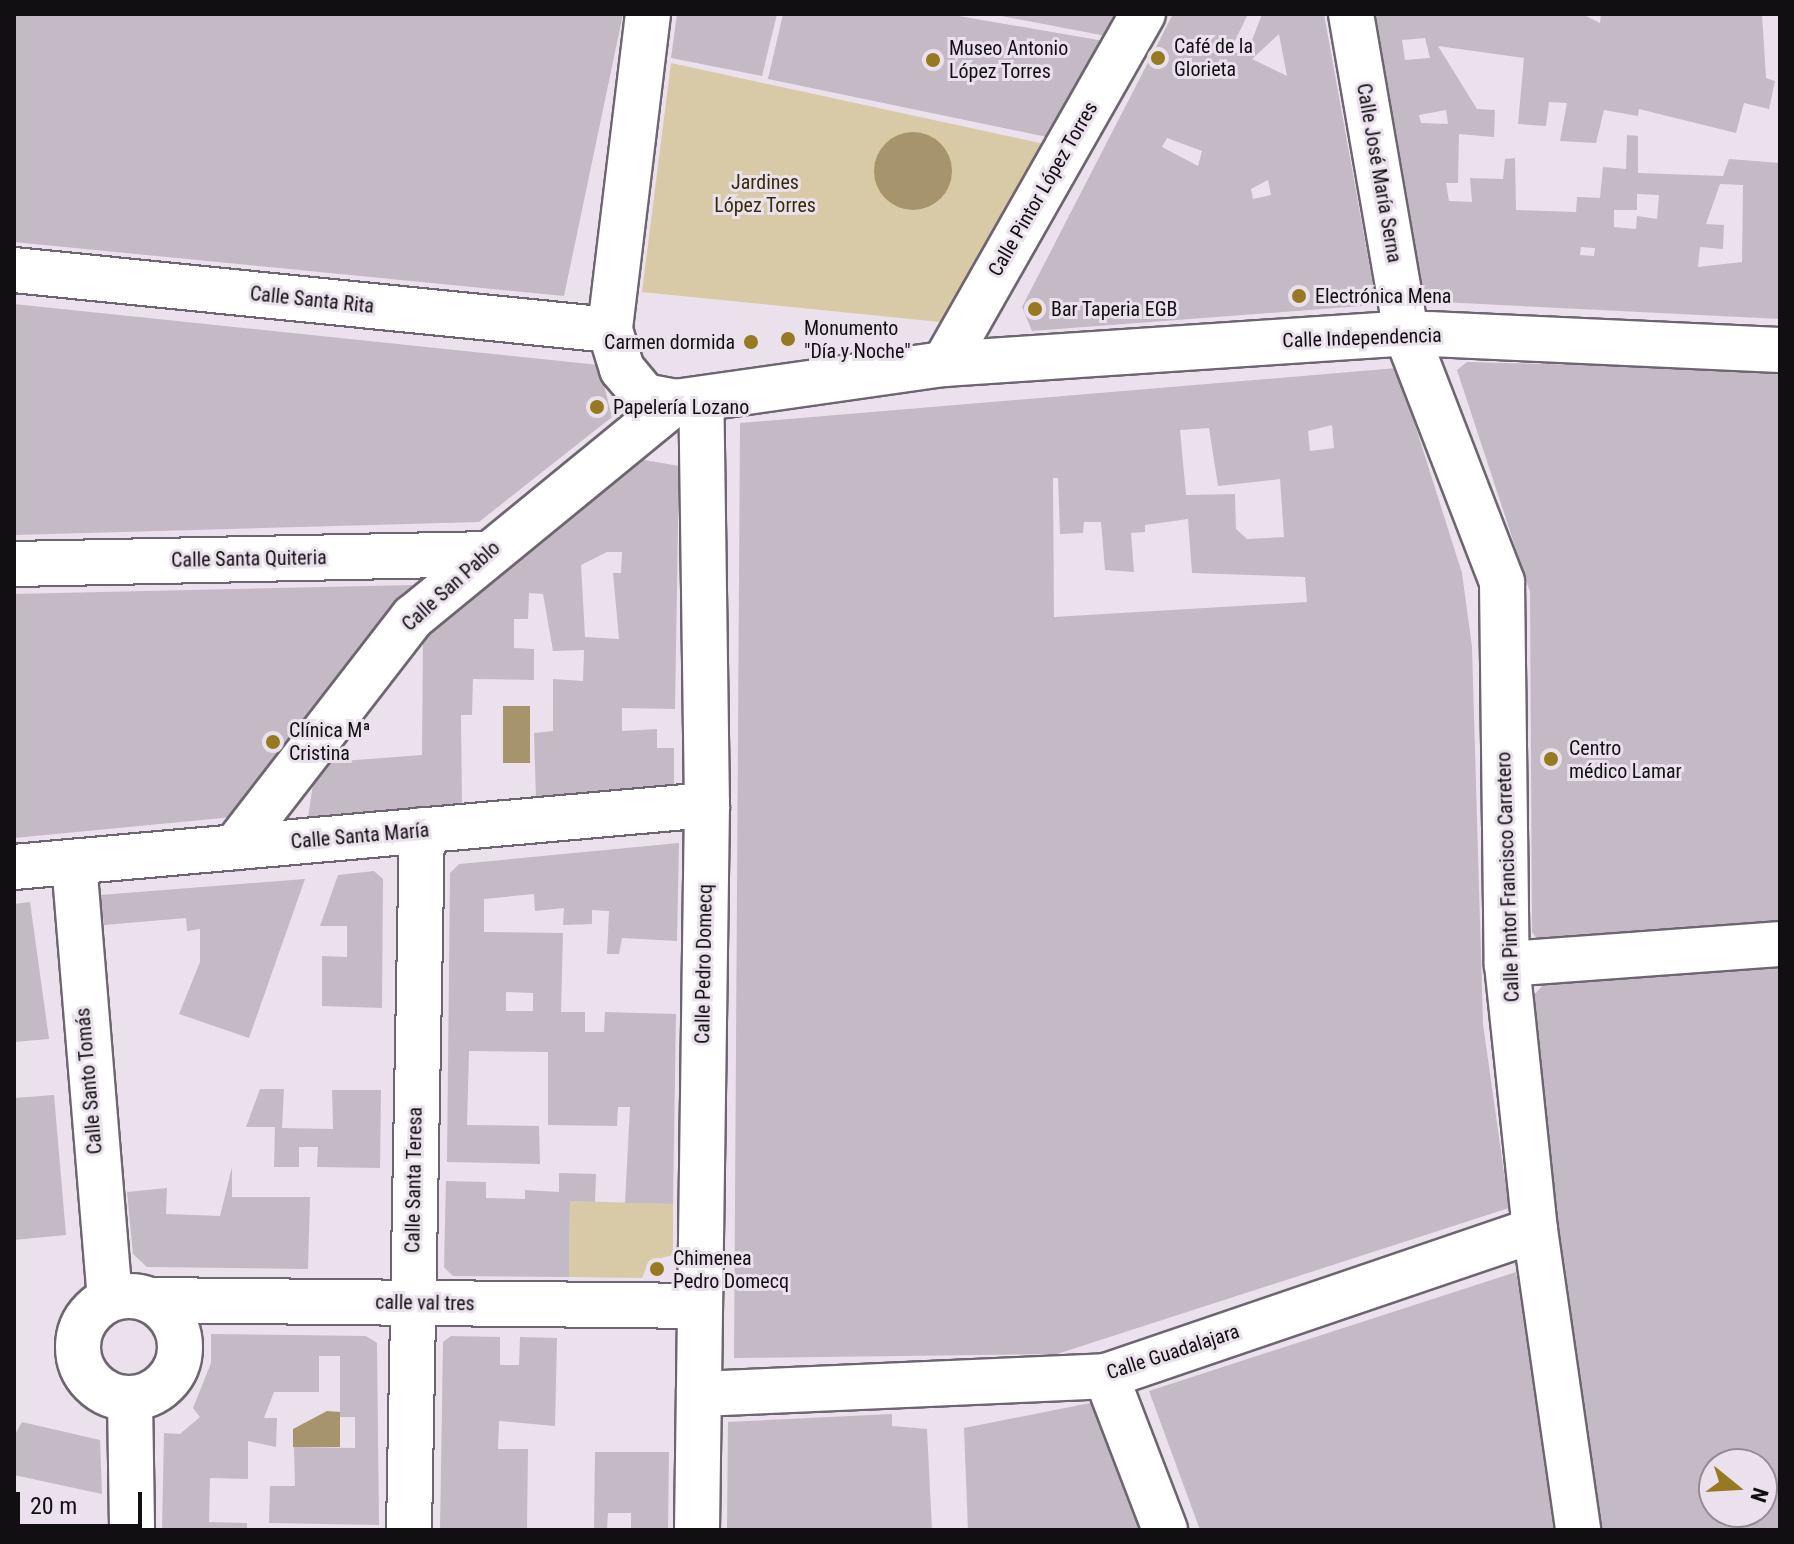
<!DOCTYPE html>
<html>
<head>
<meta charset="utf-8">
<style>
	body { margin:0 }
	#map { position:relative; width:1794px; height:1544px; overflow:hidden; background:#eae1ec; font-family:"Roboto Condensed",sans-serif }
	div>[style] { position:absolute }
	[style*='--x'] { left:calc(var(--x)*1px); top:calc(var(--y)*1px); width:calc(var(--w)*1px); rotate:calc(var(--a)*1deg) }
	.green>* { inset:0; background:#d8caa7 }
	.water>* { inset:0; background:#a6956c; transform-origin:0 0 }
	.round { border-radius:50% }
	.building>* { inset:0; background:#c3bac5 }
	.roads { filter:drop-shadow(2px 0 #6d656f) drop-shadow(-2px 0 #6d656f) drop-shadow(0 2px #6d656f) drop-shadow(0 -2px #6d656f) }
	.minor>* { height:44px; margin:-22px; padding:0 22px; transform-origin:22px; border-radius:22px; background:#fff }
	.minor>.ring { margin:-22px; padding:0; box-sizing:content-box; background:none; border:44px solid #fff; border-radius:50% }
	.dots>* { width:22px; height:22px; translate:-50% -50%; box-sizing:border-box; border:4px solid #eae1ec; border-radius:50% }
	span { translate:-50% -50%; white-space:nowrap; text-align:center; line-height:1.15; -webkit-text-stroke:6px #eae1ec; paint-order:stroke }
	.poi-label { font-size:20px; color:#120f13 }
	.left { translate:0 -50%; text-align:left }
	.right { translate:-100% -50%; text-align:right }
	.street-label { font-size:20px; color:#120f13 }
	.park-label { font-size:20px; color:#372b07 }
	.frame { position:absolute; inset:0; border:16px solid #120f13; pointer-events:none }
	.north { position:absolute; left:1698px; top:1448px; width:80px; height:80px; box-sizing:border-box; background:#eae1ec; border:2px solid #948d95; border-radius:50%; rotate:108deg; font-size:22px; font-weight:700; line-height:32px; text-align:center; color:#120f13 }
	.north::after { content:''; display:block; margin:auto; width:28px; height:36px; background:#977921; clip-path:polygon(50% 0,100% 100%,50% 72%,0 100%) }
	.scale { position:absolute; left:16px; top:1492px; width:126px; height:36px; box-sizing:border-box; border:4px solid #120f13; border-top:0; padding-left:10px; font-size:24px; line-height:28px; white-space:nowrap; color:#120f13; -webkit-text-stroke:6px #eae1ec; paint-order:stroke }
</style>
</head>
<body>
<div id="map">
	<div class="green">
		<div style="clip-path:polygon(671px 63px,1049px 145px,940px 322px,642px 292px)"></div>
		<div style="clip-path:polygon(570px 1201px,673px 1204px,673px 1255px,649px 1261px,642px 1278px,569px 1277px)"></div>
	</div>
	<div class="water">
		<div class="round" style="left:874px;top:132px;width:78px;height:78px"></div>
		<div style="left:503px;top:706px;width:27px;height:57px"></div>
		<div style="clip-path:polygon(327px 1411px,340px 1412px,340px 1447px,293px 1447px,293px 1429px)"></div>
	</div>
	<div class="building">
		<div style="clip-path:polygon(14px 14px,623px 14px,564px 296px,14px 242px)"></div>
		<div style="clip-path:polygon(677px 14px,777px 14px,762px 76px,671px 58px)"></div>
		<div style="clip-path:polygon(783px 14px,947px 14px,1104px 41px,1052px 138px,768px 79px)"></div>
		<div style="clip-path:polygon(991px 14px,1118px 14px,1106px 36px)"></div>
		<div style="clip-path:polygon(evenodd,1173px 14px,1248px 14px,1231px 49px,1246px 56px,1262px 14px,1324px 14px,1375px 296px,1362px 306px,1032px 331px,1022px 307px,1173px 14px,1279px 34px,1287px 76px,1252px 59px,1279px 34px,1173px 14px,1167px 138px,1202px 151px,1198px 166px,1162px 147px,1167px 138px,1173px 14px,1268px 180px,1271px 195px,1253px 199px,1251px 189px,1268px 180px)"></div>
		<div style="clip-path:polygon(evenodd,1373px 14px,1582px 14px,1600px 23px,1601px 14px,1762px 14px,1766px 78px,1775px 81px,1769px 109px,1744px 103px,1736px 133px,1639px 109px,1638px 116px,1604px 110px,1596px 143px,1560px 141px,1567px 103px,1549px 102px,1546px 126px,1518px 124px,1524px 58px,1438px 46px,1477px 109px,1495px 110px,1494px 137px,1459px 134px,1458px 183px,1446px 183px,1449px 201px,1472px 202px,1470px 178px,1503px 179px,1505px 159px,1515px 158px,1516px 210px,1576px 212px,1577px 197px,1600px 198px,1603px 167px,1626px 169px,1627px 135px,1638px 136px,1638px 173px,1723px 176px,1729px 159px,1780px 163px,1780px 319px,1421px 301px,1373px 14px,1425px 38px,1430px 58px,1405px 60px,1402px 40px,1425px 38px,1373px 14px,1446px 110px,1448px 124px,1421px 123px,1419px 115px,1446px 110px,1373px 14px,1720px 184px,1743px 185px,1742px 262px,1698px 267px,1700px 247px,1723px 249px,1724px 225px,1706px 224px,1720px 184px,1373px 14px,1637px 194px,1659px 195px,1657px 219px,1637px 216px,1636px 229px,1614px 227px,1614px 210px,1637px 210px,1637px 194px,1373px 14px,1581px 247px,1595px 248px,1594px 256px,1580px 255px,1581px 247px)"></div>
		<div style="clip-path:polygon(14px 304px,599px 365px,612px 417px,479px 522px,14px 535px)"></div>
		<div style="clip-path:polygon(1467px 362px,1780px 370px,1780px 921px,1537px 939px,1532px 932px,1530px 592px,1457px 370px)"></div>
		<div style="clip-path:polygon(evenodd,1397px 368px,1462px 573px,1472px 647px,1483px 1024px,1509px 1208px,1057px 1354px,734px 1358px,740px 423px,1397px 368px,1332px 425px,1334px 448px,1310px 451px,1308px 431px,1332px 425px,1397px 368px,1209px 428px,1218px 486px,1280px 479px,1284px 537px,1247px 539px,1236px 529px,1235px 494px,1186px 495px,1180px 430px,1209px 428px,1397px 368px,1053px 478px,1058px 478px,1060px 534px,1083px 533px,1084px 522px,1101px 522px,1105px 570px,1134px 572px,1131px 533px,1145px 532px,1145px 525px,1188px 519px,1192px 573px,1305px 577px,1307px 602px,1054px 617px,1053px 478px)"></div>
		<div style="clip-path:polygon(evenodd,639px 459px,679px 466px,675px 709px,622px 708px,622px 731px,657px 729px,657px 748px,674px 748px,674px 787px,536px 799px,534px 733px,553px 731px,553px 679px,583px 681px,584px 650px,553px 651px,543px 594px,529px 593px,528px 619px,514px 619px,514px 648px,534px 649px,534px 680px,473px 679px,472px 715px,461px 715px,462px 805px,308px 818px,316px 763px,422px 755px,423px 633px,639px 459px,607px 552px,622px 552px,621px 573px,613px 573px,619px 639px,585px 637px,581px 565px,607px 552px)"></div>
		<div style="clip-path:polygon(413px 585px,233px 817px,14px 838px,14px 594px)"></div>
		<div style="clip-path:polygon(evenodd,679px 843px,677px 941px,622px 938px,619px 954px,607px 954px,609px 911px,592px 910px,592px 924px,563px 925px,564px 908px,535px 911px,534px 894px,484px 899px,484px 932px,563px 933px,561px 1012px,585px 1012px,585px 1032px,604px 1032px,605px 1012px,676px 1014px,673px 1204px,625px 1203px,630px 1107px,618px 1107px,617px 1126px,548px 1125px,548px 1052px,469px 1051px,467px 1125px,539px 1126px,540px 1164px,447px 1162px,450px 873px,459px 864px,679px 843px,506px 992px,533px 993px,533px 1011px,506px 1011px,506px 992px)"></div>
		<div style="clip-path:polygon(374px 871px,383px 879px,382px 1008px,322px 1006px,322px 956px,347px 957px,347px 926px,320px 926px,338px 875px)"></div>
		<div style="clip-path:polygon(305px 879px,249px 1038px,179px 1014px,200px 962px,200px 929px,187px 931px,186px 918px,104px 925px,100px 895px)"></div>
		<div style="clip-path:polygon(30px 902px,49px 1039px,14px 1042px,14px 904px)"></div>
		<div style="clip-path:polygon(evenodd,1780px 968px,1780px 1530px,1599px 1530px,1525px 1005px,1545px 983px,1780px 968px,1714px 1464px,1762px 1464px,1762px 1512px,1714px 1512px,1714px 1464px)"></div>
		<div style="clip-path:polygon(260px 1089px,284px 1089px,282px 1128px,333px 1129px,332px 1090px,381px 1090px,380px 1168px,317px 1167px,318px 1147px,299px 1147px,299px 1167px,274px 1167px,275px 1127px,246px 1127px)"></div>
		<div style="clip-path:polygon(54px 1095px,66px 1235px,14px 1240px,14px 1098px)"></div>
		<div style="clip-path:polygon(232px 1167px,232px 1197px,310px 1197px,308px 1269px,147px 1267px,133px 1254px,127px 1192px,167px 1188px,166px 1214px,220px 1216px)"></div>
		<div style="clip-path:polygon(559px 1173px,596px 1174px,595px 1202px,570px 1201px,569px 1277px,453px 1276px,444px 1267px,446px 1181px,486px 1182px,486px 1198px,525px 1199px,525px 1190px,559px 1192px)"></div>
		<div style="clip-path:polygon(1516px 1272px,1560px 1530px,1200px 1530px,1149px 1391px)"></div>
		<div style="clip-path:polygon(211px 1334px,366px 1336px,377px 1343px,379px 1525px,269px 1523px,270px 1486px,295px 1486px,294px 1447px,355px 1448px,355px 1417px,340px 1417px,340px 1356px,319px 1356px,319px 1392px,274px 1392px,264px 1418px,277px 1418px,276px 1447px,248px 1441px,248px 1479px,210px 1478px,209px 1522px,247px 1523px,247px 1530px,162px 1530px,164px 1433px,180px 1434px,200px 1417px,193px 1408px,211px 1363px)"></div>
		<div style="clip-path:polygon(451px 1336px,500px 1337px,500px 1365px,519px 1365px,520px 1337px,557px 1338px,555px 1426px,499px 1421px,498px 1449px,528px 1449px,527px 1530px,440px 1530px,443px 1342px)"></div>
		<div style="clip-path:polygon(1095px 1402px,1144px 1530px,968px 1530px,964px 1428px)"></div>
		<div style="clip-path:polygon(892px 1414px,892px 1426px,927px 1429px,932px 1530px,727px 1530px,728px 1422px)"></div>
		<div style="clip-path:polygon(22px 1422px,100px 1440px,102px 1494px,14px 1475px,14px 1436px)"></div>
		<div style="clip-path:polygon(595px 1452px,669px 1452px,668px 1530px,631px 1530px,631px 1513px,608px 1513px,607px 1530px,594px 1530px)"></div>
	</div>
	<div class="roads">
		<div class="minor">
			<div style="--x:648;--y:14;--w:318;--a:96.9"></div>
			<div style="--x:610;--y:330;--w:41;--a:72.9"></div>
			<div style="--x:622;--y:369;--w:35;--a:50"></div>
			<div style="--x:645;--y:396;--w:32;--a:11"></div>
			<div style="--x:676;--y:402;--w:271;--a:-8.1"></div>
			<div style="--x:944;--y:364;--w:463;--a:-3.8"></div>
			<div style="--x:1406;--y:333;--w:374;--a:2.6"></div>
			<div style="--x:1351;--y:14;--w:324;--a:80.2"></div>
			<div style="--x:1406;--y:333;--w:267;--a:68.9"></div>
			<div style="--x:1502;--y:582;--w:382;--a:89.3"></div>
			<div style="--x:1507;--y:964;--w:267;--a:84"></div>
			<div style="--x:1535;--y:1230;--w:303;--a:81.8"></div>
			<div style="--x:14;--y:270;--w:599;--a:5.75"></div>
			<div style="--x:944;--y:364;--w:403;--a:-60.4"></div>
			<div style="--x:14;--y:564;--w:470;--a:-1.2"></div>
			<div style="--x:235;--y:847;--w:291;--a:-52.3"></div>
			<div style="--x:413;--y:617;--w:340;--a:-39.3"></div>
			<div style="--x:74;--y:862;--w:438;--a:85.3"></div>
			<div style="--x:14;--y:867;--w:696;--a:-5.11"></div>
			<div style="--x:1507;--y:964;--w:274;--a:-4.2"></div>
			<div class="ring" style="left:78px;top:1296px;width:58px;height:58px"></div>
			<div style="--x:149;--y:1300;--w:551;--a:0.62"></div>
			<div style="--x:1106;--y:1376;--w:165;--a:69"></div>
			<div style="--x:699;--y:1394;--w:407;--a:-2.5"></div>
			<div style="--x:1106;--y:1376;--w:453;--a:-18.8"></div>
			<div style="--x:130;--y:1399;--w:131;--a:89.1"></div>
			<div style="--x:409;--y:1530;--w:700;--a:-88.94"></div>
			<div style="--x:697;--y:1530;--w:725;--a:-89.21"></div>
			<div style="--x:707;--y:805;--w:406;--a:-90.8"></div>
		</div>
	</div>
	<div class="dots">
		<div style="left:1158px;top:58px;background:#977921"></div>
		<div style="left:933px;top:60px;background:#977921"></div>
		<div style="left:1299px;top:296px;background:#977921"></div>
		<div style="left:1035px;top:309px;background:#977921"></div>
		<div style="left:788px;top:339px;background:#977921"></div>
		<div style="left:751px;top:342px;background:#977921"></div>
		<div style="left:597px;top:407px;background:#977921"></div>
		<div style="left:273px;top:742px;background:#977921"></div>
		<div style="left:1551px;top:759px;background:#977921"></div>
		<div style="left:657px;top:1269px;background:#977921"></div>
	</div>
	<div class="poi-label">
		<span class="left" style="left:1174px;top:58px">Café de la<br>Glorieta</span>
		<span class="left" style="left:949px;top:60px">Museo Antonio<br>López Torres</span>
		<span class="left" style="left:1315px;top:296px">Electrónica Mena</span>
		<span class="left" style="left:1051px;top:309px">Bar Taperia EGB</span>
		<span class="left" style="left:804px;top:340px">Monumento<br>"Día y Noche"</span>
		<span class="right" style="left:735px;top:342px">Carmen dormida</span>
		<span class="left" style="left:613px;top:407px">Papelería Lozano</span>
		<span class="left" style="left:289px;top:742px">Clínica Mª<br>Cristina</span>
		<span class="left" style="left:1569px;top:760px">Centro<br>médico Lamar</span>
		<span class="left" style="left:673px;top:1270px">Chimenea<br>Pedro Domecq</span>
	</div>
	<div class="street-label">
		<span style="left:1379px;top:173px;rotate:80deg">Calle José María Serna</span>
		<span style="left:1043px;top:189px;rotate:-60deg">Calle Pintor López Torres</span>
		<span style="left:312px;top:300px;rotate:6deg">Calle Santa Rita</span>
		<span style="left:1362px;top:338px;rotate:-2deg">Calle Independencia</span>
		<span style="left:249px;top:559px;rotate:-1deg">Calle Santa Quiteria</span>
		<span style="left:451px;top:586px;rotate:-42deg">Calle San Pablo</span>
		<span style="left:360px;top:836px;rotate:-5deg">Calle Santa María</span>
		<span style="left:1508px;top:877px;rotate:-92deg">Calle Pintor Francisco Carretero</span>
		<span style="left:704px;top:964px;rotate:-89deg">Calle Pedro Domecq</span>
		<span style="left:89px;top:1081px;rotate:-95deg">Calle Santo Tomás</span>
		<span style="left:414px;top:1180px;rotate:-89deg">Calle Santa Teresa</span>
		<span style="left:425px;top:1303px;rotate:1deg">calle val tres</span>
		<span style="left:1173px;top:1352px;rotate:-18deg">Calle Guadalajara</span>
	</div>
	<div class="park-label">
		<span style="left:765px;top:194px">Jardines<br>López Torres</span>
	</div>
	<div class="frame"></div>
	<div class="north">N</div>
	<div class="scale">20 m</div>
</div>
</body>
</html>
